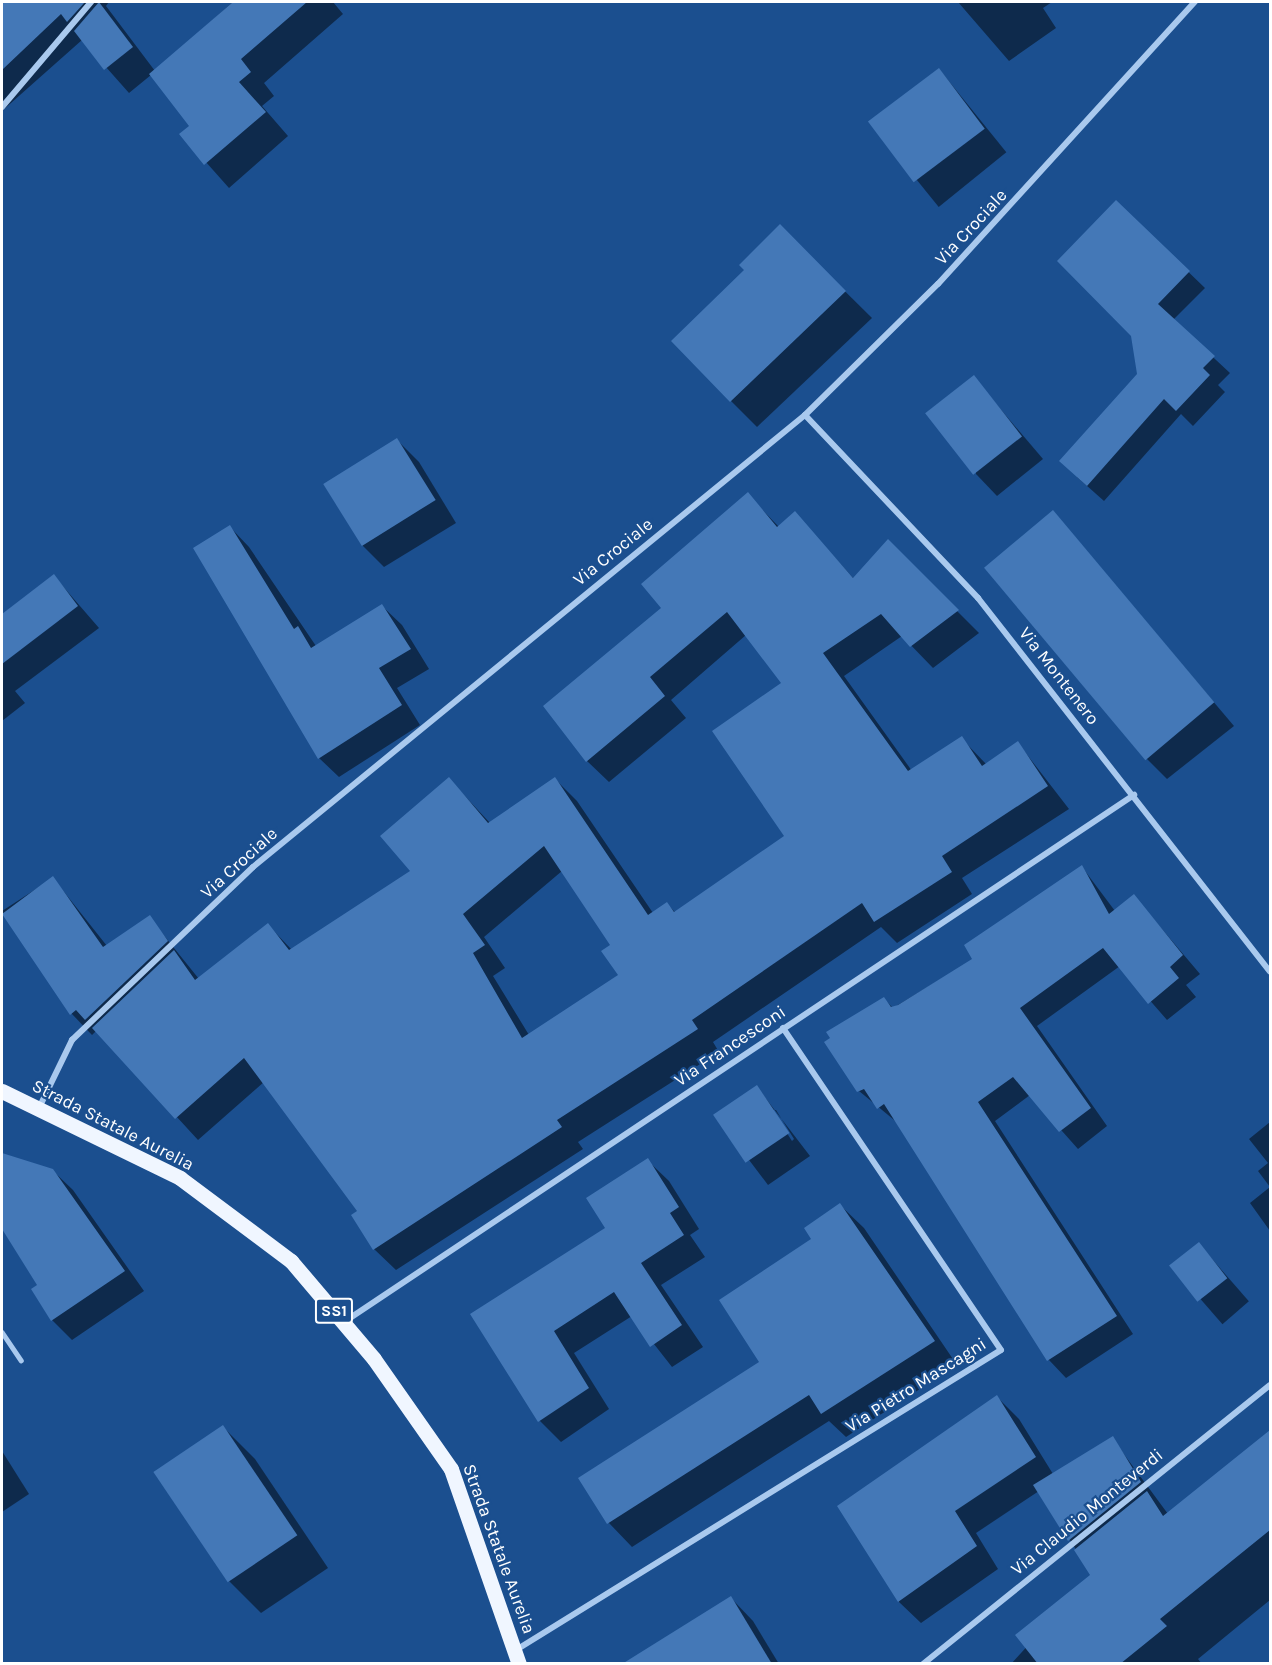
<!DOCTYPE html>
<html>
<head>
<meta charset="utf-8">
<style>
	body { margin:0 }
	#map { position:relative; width:1272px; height:1665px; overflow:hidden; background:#1b4f8f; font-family:Karla,sans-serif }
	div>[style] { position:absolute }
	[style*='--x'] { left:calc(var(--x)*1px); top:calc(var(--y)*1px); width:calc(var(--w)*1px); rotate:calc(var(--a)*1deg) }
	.shadow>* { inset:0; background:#0007; transform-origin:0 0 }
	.building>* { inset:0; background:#4478b7; transform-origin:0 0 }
	.lane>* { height:4.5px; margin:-2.25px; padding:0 2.25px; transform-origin:2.25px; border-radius:2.25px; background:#a9c9ee }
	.street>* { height:6px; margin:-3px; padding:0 3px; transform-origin:3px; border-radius:3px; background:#a9c9ee }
	.primary>* { height:15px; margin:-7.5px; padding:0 7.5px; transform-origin:7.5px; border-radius:7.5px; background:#f0f6ff }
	span { translate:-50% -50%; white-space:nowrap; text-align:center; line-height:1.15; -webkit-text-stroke:4.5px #1b4f8f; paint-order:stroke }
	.shield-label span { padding:2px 4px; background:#1b4f8f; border:2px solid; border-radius:4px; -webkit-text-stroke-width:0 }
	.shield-label { font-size:16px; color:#fff; font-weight:700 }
	.street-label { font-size:18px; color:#fff }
	.frame { position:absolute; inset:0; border:3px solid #fff; pointer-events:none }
</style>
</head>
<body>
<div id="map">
	<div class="shadow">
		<div style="clip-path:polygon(2px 2px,109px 2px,106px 6px,155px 71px,233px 2px,333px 2px,343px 14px,264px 83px,274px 96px,262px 106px,288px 136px,229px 188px,181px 134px,191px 126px,151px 75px,129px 93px,82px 40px,2px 111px)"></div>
		<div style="clip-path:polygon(958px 2px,1052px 2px,1043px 8px,1056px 28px,1009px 61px)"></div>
		<div style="left:939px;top:69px;width:107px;height:87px;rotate:51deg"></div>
		<div style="clip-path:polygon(1116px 202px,1205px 288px,1173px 320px,1230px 373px,1218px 385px,1225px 392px,1193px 426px,1181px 414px,1104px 501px,1077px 477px,1138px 375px)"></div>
		<div style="clip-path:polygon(780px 227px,872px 318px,757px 427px,731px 401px,747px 270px)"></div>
		<div style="clip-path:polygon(974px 378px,1043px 459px,997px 496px,976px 474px)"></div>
		<div style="clip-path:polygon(397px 440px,419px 462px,456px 523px,384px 567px,362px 545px)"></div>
		<div style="clip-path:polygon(evenodd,747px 494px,779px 527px,795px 513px,854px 579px,888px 542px,979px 633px,933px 668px,902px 636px,844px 676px,912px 771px,961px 738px,987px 765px,1018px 743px,1069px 809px,962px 878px,972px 894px,897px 943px,881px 927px,713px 1042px,719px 1052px,578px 1142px,583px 1149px,396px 1270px,374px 1249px,359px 1212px,264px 1082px,198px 1140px,97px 1030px,92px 1035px,72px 1014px,2px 911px,53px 878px,107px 946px,149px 917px,199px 979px,268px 925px,292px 950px,412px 871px,449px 779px,490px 823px,555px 779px,577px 801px,653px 913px,667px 904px,676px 913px,786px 837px,783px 683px,746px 635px,671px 700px,686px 718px,609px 782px,587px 761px,663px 608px,747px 494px,562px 871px,612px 946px,620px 976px,529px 1035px,493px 976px,505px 968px,484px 937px,562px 871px)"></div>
		<div style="clip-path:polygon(1053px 512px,1234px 726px,1167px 779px,1145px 757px)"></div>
		<div style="clip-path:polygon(230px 527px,249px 547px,316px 646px,382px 606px,402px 625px,429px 669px,397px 688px,420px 725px,339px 777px,319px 758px)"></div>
		<div style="clip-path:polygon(54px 576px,99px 628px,15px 691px,25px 703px,2px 721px,2px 616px)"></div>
		<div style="clip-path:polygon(1082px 867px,1115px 911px,1134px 896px,1200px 974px,1186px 985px,1196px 997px,1167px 1020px,1120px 966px,1037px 1026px,1107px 1126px,1078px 1149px,1030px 1095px,995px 1121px,1133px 1334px,1066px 1378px,1049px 1360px,899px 1124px,859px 1091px,826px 1042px,884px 999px,893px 1008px,974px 959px)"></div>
		<div style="clip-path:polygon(evenodd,757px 1087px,810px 1156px,768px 1185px,715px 1115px,757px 1087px,772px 1110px,776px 1110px,794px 1139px,792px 1141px,772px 1110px)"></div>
		<div style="clip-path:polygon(1270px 1122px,1270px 1231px,1250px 1203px,1270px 1187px,1258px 1171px,1268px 1163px,1249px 1139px)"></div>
		<div style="clip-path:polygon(11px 1157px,52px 1170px,73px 1190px,144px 1291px,72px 1340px,52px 1320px,39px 1285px,2px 1226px,2px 1164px)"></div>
		<div style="clip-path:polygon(647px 1160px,669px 1181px,699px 1229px,690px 1235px,705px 1257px,661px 1285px,703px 1347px,672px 1367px,632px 1316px,574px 1353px,609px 1409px,561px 1442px,540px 1421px,472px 1314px,607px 1228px)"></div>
		<div style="clip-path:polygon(840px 1205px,864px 1228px,957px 1365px,846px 1437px,829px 1421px,632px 1547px,609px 1523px,580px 1478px,761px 1362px,813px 1239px)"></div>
		<div style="left:1199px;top:1244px;width:76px;height:35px;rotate:49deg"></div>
		<div style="clip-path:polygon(997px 1397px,1019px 1419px,1053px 1474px,1112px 1438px,1168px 1514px,1270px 1432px,1270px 1600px,1198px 1659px,1202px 1664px,1011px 1664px,1092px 1575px,1039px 1491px,976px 1533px,998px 1569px,921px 1623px,899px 1602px,840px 1507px)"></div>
		<div style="clip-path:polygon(222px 1426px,255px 1459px,328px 1568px,261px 1613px,229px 1581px)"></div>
		<div style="clip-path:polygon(2px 1451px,29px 1494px,2px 1512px)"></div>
		<div style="clip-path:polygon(731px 1598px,753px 1621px,779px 1664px,672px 1664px)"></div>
	</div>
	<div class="building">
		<div style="clip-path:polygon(2px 2px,85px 2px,67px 22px,61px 14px,2px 70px)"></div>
		<div style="clip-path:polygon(99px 2px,133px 47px,104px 70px,74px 31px)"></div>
		<div style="clip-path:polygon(233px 2px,307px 2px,241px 59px,251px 72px,239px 82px,266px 112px,204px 165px,179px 134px,189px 126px,149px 74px)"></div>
		<div style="left:939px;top:68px;width:76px;height:89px;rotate:53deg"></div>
		<div style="clip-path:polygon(1116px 200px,1190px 271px,1158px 304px,1215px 356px,1203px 368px,1210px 375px,1176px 411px,1164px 399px,1087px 486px,1059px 461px,1137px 374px,1131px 336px,1057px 261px)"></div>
		<div style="clip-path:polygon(780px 224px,846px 291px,730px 402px,671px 341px,744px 270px,739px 265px)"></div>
		<div style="left:974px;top:375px;width:78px;height:62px;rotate:52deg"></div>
		<div style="left:397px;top:438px;width:73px;height:87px;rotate:58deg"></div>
		<div style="clip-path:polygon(evenodd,748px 492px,777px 527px,795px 511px,853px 578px,888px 539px,959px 610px,910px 647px,881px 614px,823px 653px,908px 771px,962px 736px,982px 766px,1018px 741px,1048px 786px,942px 856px,952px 872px,874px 922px,862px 903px,692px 1020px,698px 1029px,557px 1120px,562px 1127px,373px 1250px,351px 1215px,357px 1211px,244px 1058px,175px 1119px,92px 1028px,174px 950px,195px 980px,268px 923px,289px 950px,410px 871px,380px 836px,449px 777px,488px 823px,555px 777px,648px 915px,667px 902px,674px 912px,784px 836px,712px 731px,781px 683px,727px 612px,650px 677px,665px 696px,586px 762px,543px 706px,661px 608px,641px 584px,748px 492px,544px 846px,610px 945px,601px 951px,618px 975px,522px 1038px,473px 953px,485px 945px,463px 914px,544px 846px)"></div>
		<div style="left:1053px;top:510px;width:251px;height:90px;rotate:50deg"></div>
		<div style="clip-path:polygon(230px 525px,294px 629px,298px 626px,311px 648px,382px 604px,411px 649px,379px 668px,402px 705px,318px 759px,193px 548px)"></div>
		<div style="clip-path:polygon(54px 574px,78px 606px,2px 664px,2px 614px)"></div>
		<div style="clip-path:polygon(1082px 865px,1109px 914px,1134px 894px,1183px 955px,1170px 967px,1179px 978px,1148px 1004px,1103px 948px,1020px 1008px,1091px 1108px,1059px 1132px,1013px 1077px,978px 1102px,1117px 1316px,1047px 1361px,884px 1104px,877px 1109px,864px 1089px,857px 1092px,824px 1042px,830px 1038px,826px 1032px,884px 997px,891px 1007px,898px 1005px,972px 959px,964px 945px)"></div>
		<div style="clip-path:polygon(53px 876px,103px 947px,150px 915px,168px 941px,85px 1020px,76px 1010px,70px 1015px,2px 914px)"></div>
		<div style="left:757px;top:1085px;width:58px;height:53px;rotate:56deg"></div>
		<div style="clip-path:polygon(2px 1153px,53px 1169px,125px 1271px,51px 1321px,31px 1289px,37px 1285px,2px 1229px)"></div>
		<div style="clip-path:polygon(648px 1158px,679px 1207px,670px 1213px,684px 1235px,641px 1263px,682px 1325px,650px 1347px,614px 1292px,554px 1331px,589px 1388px,538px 1422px,470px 1314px,605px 1228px,586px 1198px)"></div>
		<div style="clip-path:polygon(840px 1203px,935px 1341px,821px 1414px,809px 1395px,607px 1524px,578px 1478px,759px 1362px,719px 1300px,811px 1239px,804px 1228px)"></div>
		<div style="left:1199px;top:1242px;width:46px;height:38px;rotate:52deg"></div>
		<div style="clip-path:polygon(997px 1395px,1036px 1457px,955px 1511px,977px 1546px,898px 1602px,837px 1506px)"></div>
		<div style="left:223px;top:1425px;width:133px;height:84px;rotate:56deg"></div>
		<div style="clip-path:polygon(1270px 1430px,1270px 1530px,1160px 1619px,1167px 1626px,1120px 1664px,1038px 1664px,1015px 1635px,1090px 1575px,1074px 1550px,1147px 1491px,1163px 1516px)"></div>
		<div style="clip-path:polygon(1113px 1436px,1141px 1482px,1068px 1541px,1033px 1485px)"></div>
		<div style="clip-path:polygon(731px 1596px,772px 1664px,622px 1664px)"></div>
	</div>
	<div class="lane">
		<div style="--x:2;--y:1332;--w:34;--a:56"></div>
	</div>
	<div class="street">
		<div style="--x:2;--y:107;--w:138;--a:-49.7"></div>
		<div style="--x:805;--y:415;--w:252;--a:46.6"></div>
		<div style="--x:978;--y:598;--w:474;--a:52"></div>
		<div style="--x:39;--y:1108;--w:76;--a:-64.1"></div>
		<div style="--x:72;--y:1040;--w:250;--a:-43.7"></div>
		<div style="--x:253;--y:867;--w:713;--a:-39.31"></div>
		<div style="--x:805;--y:415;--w:187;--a:-44.6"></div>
		<div style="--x:938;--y:284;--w:382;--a:-47.7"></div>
		<div style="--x:344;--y:1322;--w:950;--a:-33.71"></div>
		<div style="--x:516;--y:1650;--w:570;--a:-31.74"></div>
		<div style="--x:1001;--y:1350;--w:389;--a:-124.1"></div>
		<div style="--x:923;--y:1664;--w:445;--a:-38.8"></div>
	</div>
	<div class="primary">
		<div style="--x:2;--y:1091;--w:198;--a:26"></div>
		<div style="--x:180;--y:1178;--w:139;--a:36.8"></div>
		<div style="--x:291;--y:1261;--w:128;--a:49.7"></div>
		<div style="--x:374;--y:1359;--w:134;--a:55"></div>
		<div style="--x:451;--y:1469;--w:207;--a:70.8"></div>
	</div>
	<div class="shield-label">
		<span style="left:334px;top:1311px">SS1</span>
	</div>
	<div class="street-label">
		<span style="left:971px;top:227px;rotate:-47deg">Via Crociale</span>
		<span style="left:613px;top:552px;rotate:-39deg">Via Crociale</span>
		<span style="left:1059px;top:676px;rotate:52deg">Via Montenero</span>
		<span style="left:239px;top:863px;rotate:-42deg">Via Crociale</span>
		<span style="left:730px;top:1046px;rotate:-34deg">Via Francesconi</span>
		<span style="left:113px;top:1125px;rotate:27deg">Strada Statale Aurelia</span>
		<span style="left:916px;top:1385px;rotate:-32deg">Via Pietro Mascagni</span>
		<span style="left:1087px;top:1512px;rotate:-39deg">Via Claudio Monteverdi</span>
		<span style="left:499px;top:1549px;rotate:70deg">Strada Statale Aurelia</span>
	</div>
	<div class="frame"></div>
</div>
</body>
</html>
